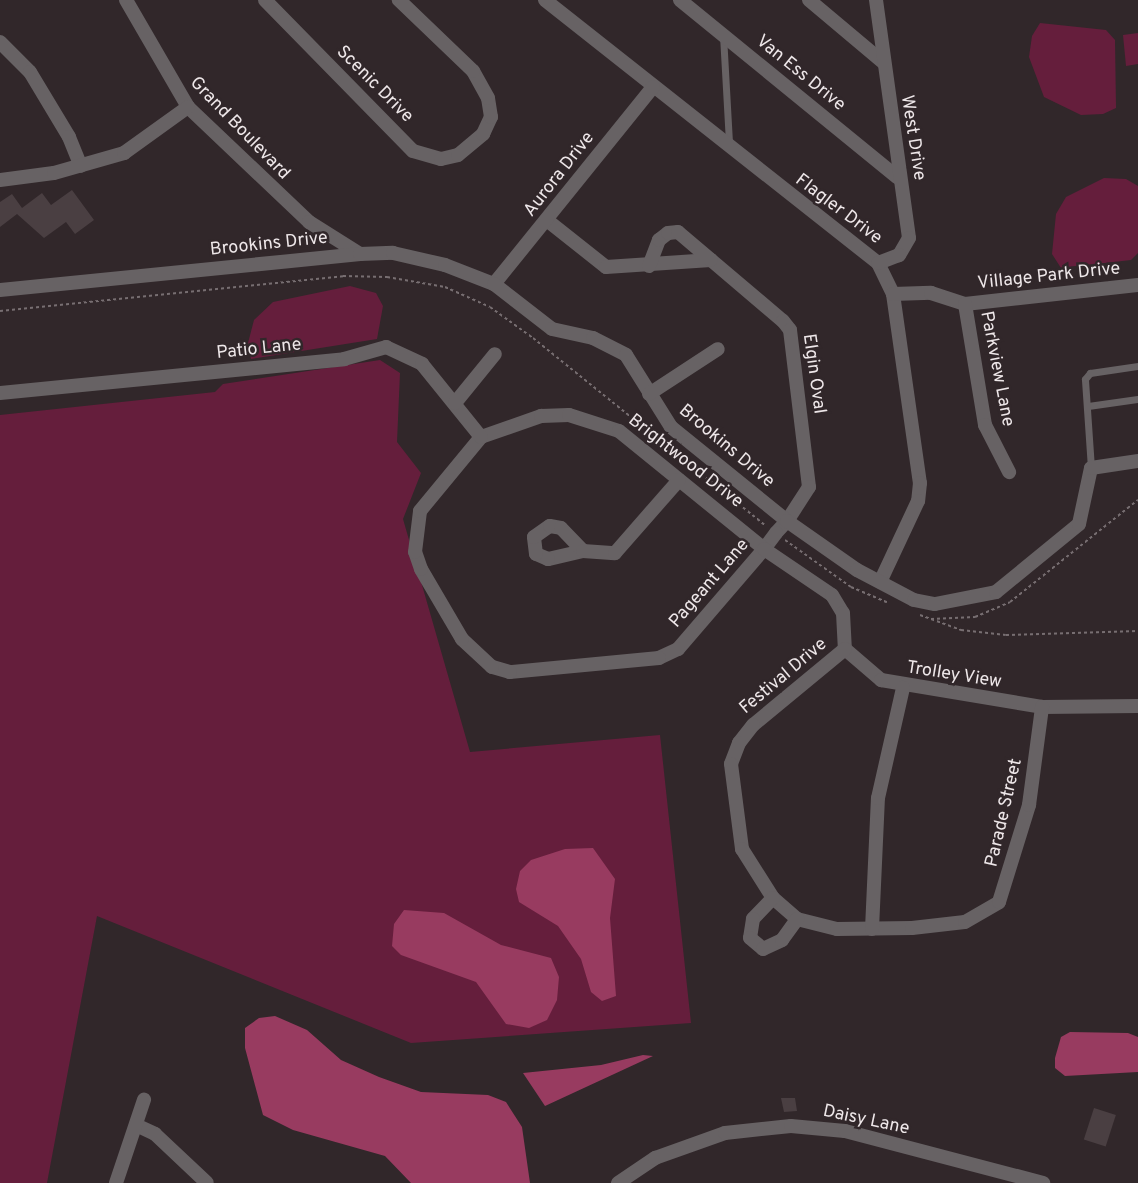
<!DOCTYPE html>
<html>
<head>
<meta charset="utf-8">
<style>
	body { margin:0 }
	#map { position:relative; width:1138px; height:1183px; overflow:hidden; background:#31272a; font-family:Overpass,sans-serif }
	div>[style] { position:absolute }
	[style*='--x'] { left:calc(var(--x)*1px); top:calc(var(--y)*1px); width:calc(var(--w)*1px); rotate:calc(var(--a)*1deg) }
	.green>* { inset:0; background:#651e3c }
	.water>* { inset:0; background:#983b60 }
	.building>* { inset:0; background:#4a3f42; transform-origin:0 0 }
	.path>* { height:2px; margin-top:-1px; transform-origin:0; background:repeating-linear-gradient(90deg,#776e71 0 3px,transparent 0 6px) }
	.lane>* { height:7px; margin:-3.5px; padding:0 3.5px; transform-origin:3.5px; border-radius:3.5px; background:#676264 }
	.street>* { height:14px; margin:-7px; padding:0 7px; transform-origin:7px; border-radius:7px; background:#676264 }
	span { translate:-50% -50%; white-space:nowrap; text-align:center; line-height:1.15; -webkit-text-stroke:5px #31272a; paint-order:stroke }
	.street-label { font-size:18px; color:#eee7e9 }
</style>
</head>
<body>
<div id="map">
	<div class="green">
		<div style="clip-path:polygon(1040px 23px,1106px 30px,1115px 40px,1116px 108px,1103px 114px,1081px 115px,1044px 97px,1029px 57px,1032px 36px)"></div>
		<div style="clip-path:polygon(1138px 33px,1138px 64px,1126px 66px,1123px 35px)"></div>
		<div style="clip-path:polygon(1104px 178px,1126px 179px,1138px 186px,1138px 253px,1131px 260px,1061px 268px,1052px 254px,1056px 214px,1066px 197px)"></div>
		<div style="clip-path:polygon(350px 286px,376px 293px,383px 306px,377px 339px,251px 359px,248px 343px,254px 320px,273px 302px)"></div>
		<div style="clip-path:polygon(380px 360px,400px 373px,397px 442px,421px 473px,403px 519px,470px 752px,660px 735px,691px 1023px,411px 1043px,97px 916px,47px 1183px,0 1183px,0 415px,215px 392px,223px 384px)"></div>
	</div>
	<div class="water">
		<div style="clip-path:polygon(593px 848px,615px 879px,610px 918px,616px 996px,602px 1001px,591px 992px,581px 959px,558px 926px,519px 902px,516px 889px,520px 871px,531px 860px,565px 849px)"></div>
		<div style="clip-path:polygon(404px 910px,444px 913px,501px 945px,551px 958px,559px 977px,557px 1000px,547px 1020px,529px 1028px,506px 1024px,476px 982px,401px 955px,392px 946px,394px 924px)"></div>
		<div style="clip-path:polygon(275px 1016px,307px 1030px,341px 1060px,379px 1077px,421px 1092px,488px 1095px,506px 1102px,522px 1127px,530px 1183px,411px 1183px,385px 1156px,293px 1130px,263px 1115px,245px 1048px,245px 1028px,259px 1018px)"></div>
		<div style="clip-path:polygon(1070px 1032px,1128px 1033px,1138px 1037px,1138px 1072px,1065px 1076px,1055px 1068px,1055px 1058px,1061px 1037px)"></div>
		<div style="clip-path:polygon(643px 1055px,653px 1056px,545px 1106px,523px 1073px,601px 1065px)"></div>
	</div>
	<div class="building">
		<div style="clip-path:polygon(72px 190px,94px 220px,75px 234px,66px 222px,44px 238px,17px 214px,0 227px,0 202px,12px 194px,22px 208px,42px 193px,51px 205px)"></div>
		<div style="clip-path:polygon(781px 1098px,795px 1098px,797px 1111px,784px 1112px)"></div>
		<div style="left:1094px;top:1108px;width:23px;height:33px;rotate:18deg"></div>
	</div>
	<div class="path">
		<div style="--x:0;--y:311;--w:345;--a:-5.8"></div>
		<div style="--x:343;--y:276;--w:44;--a:1.3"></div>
		<div style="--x:387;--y:277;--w:59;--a:9.8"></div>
		<div style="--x:445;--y:287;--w:49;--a:24"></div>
		<div style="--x:490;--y:307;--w:53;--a:35.8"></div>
		<div style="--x:533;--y:338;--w:299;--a:38.9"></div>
		<div style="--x:785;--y:540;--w:81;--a:35.5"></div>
		<div style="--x:851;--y:587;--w:39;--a:23"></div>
		<div style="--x:920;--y:615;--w:44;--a:20.1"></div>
		<div style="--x:961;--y:630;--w:45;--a:6.3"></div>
		<div style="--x:1006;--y:635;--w:132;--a:-1.7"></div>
		<div style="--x:931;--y:619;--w:44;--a:-2.6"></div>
		<div style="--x:975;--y:617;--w:38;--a:-23"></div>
		<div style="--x:1010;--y:602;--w:164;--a:-38.6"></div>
	</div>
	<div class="lane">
		<div style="--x:723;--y:35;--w:109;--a:86.8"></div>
		<div style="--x:1088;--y:406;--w:50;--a:-8"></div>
		<div style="--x:1091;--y:468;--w:89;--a:-93.9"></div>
		<div style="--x:1085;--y:379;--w:8;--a:-50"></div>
		<div style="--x:1090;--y:373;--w:49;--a:-8.3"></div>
	</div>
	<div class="street">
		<div style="--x:126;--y:0;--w:124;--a:59.9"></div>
		<div style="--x:188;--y:107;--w:167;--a:43.5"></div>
		<div style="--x:309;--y:222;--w:60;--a:32.1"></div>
		<div style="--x:265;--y:0;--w:211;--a:45.6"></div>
		<div style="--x:413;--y:151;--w:29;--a:16"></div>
		<div style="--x:441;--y:159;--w:17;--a:-13"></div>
		<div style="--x:458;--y:155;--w:33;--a:-40"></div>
		<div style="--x:483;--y:134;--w:19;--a:-65"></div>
		<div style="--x:491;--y:117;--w:19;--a:-99"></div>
		<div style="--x:488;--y:98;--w:31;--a:-119"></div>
		<div style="--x:473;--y:71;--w:103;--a:-136.2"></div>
		<div style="--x:545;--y:0;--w:424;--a:38.3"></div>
		<div style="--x:878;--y:263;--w:34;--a:64"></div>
		<div style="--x:893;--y:294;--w:191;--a:81.9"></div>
		<div style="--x:920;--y:483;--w:18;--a:96"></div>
		<div style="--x:918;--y:501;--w:89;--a:115.1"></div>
		<div style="--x:680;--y:0;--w:280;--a:39.2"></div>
		<div style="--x:809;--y:0;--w:97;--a:40"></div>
		<div style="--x:876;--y:0;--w:240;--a:82.1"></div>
		<div style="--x:909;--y:238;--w:20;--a:120"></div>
		<div style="--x:899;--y:255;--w:22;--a:159"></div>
		<div style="--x:0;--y:42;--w:42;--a:45"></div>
		<div style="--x:30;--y:72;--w:76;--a:59"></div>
		<div style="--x:69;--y:137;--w:31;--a:68"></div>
		<div style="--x:0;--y:180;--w:54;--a:-7.4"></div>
		<div style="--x:54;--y:173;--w:73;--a:-15.9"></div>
		<div style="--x:124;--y:153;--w:79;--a:-35.7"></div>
		<div style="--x:548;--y:221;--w:74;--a:38.4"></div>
		<div style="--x:606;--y:267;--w:105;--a:-3.8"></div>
		<div style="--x:711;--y:260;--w:94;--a:40.3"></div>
		<div style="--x:783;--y:321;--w:11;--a:52"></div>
		<div style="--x:790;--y:330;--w:158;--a:83.1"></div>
		<div style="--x:809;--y:487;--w:40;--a:122.9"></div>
		<div style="--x:787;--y:521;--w:16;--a:133"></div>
		<div style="--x:776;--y:533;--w:20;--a:127"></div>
		<div style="--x:764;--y:549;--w:132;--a:130.7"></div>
		<div style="--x:678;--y:649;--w:21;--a:155"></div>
		<div style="--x:659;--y:658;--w:150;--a:174.6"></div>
		<div style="--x:510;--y:672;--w:19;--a:-164"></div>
		<div style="--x:492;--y:667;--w:41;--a:-137"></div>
		<div style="--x:462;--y:639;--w:81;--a:-120.4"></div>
		<div style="--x:421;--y:569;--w:18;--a:-109"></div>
		<div style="--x:415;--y:552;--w:41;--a:-83"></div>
		<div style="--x:420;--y:511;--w:96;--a:-50.5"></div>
		<div style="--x:481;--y:437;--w:64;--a:-19.3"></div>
		<div style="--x:541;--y:416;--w:28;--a:-2"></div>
		<div style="--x:569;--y:415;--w:52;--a:17.7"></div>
		<div style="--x:619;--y:431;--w:187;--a:39.1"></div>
		<div style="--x:764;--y:549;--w:82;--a:34.1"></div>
		<div style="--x:832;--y:595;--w:21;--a:59"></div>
		<div style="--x:843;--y:613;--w:36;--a:87"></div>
		<div style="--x:845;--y:649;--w:48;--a:40.7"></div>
		<div style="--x:881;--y:680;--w:163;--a:9.5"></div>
		<div style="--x:1042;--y:707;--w:96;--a:-0.6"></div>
		<div style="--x:649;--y:266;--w:28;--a:-69"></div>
		<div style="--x:659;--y:240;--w:11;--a:-38"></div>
		<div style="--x:668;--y:233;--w:10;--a:-6"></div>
		<div style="--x:678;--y:232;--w:43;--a:40.3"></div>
		<div style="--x:494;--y:284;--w:253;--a:-51.1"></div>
		<div style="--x:0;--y:290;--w:362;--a:-5.7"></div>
		<div style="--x:360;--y:254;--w:33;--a:-2"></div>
		<div style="--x:393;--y:253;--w:53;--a:13"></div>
		<div style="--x:445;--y:265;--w:53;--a:21.2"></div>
		<div style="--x:494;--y:284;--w:73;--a:37.8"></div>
		<div style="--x:552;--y:329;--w:42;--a:12.4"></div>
		<div style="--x:593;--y:338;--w:37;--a:27"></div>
		<div style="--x:626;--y:355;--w:85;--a:58"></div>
		<div style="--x:671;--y:427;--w:149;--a:39"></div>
		<div style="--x:787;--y:521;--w:85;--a:35"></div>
		<div style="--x:857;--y:570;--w:64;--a:27.8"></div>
		<div style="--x:914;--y:600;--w:21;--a:11"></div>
		<div style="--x:935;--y:604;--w:62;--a:-11.1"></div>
		<div style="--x:996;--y:592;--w:107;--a:-39.3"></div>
		<div style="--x:1079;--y:524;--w:57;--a:-77.9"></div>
		<div style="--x:1091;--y:468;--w:48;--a:-8.5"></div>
		<div style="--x:893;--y:294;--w:38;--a:-2"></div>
		<div style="--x:931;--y:293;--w:36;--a:18"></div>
		<div style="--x:965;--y:304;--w:174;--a:-6.3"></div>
		<div style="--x:965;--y:304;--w:123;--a:80.6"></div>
		<div style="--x:985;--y:425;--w:53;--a:62.9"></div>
		<div style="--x:0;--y:393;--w:346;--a:-5.6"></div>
		<div style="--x:344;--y:359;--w:44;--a:-15.9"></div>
		<div style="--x:386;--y:347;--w:40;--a:25"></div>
		<div style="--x:422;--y:364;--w:94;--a:51.1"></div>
		<div style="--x:649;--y:394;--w:82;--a:-33.1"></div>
		<div style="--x:455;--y:403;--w:63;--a:-50.8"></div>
		<div style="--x:583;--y:551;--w:36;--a:167"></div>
		<div style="--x:548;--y:559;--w:13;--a:-157"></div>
		<div style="--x:536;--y:554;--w:17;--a:-97"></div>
		<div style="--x:534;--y:537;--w:19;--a:-35"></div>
		<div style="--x:550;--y:526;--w:11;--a:10"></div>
		<div style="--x:561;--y:528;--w:32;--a:46"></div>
		<div style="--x:583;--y:551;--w:32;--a:4"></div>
		<div style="--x:615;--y:553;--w:97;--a:-48.8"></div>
		<div style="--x:845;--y:649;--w:119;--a:140.4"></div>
		<div style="--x:753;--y:725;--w:23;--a:128"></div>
		<div style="--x:739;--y:743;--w:22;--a:111"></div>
		<div style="--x:731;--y:764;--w:86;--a:82.6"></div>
		<div style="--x:742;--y:849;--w:58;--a:57.7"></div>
		<div style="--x:773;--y:898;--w:32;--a:41"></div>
		<div style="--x:797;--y:919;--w:41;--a:14"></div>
		<div style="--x:837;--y:929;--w:75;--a:-0.8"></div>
		<div style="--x:912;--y:928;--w:53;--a:-6.5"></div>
		<div style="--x:965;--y:922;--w:39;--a:-30"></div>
		<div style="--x:999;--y:902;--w:102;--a:-72.8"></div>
		<div style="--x:1029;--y:805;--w:99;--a:-82.4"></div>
		<div style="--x:773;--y:898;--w:29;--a:134"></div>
		<div style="--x:753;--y:919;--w:19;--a:99"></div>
		<div style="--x:750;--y:938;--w:17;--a:40"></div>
		<div style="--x:763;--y:949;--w:21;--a:-25"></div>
		<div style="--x:782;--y:940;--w:26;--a:-54"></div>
		<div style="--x:872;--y:929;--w:131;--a:-87.4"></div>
		<div style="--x:878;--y:798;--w:113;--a:-77.2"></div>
		<div style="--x:136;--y:1125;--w:21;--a:25"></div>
		<div style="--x:155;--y:1134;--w:71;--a:43.3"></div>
		<div style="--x:116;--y:1183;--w:88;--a:-71.4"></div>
		<div style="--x:618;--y:1183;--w:45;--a:-34"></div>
		<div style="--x:655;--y:1158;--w:74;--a:-19.7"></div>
		<div style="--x:725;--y:1133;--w:66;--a:-6.1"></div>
		<div style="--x:791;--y:1126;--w:54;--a:5.3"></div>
		<div style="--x:845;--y:1131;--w:205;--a:14.7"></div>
	</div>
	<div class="street-label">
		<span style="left:800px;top:74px;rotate:39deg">Van Ess Drive</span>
		<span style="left:374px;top:85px;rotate:45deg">Scenic Drive</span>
		<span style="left:239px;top:129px;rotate:46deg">Grand Boulevard</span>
		<span style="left:912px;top:138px;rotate:81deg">West Drive</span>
		<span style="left:560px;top:175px;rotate:-52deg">Aurora Drive</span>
		<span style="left:838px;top:210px;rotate:37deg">Flagler Drive</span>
		<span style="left:269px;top:245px;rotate:-6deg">Brookins Drive</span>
		<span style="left:1049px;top:277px;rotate:-6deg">Village Park Drive</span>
		<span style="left:259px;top:350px;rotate:-6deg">Patio Lane</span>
		<span style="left:996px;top:369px;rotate:79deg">Parkview Lane</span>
		<span style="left:813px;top:374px;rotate:82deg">Elgin Oval</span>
		<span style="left:726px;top:447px;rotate:40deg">Brookins Drive</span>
		<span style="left:685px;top:462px;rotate:38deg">Brightwood Drive</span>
		<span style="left:710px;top:584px;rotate:-49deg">Pageant Lane</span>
		<span style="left:954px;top:676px;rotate:9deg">Trolley View</span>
		<span style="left:784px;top:677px;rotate:-40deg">Festival Drive</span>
		<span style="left:1005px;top:813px;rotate:-77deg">Parade Street</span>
		<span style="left:866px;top:1121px;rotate:12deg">Daisy Lane</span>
	</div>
</div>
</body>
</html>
